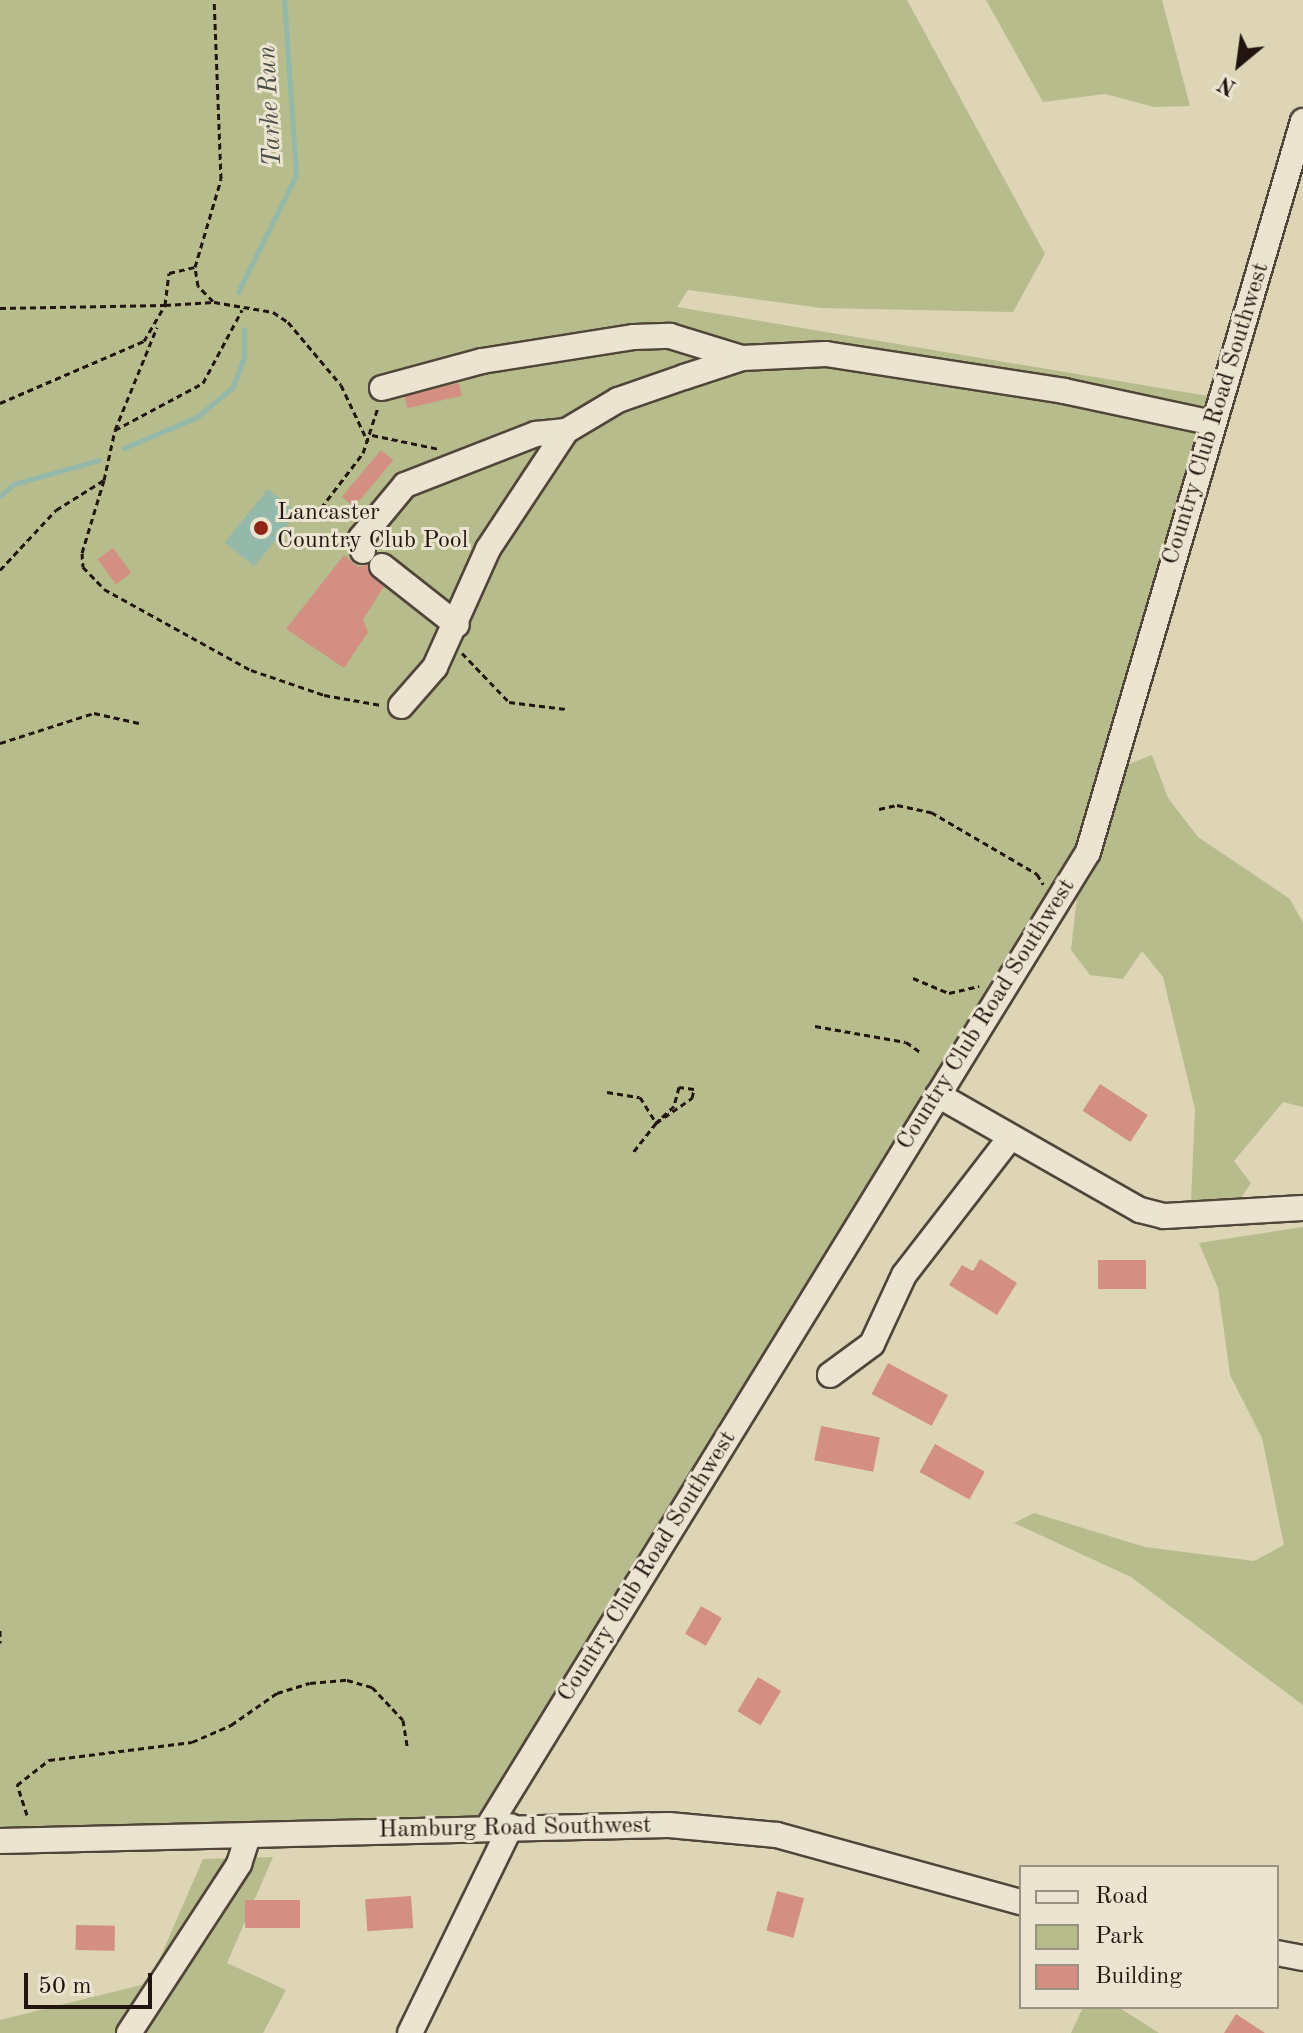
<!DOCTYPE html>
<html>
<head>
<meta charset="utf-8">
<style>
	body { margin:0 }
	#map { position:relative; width:1303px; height:2033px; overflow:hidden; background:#ded5b7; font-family:"Old Standard TT",serif }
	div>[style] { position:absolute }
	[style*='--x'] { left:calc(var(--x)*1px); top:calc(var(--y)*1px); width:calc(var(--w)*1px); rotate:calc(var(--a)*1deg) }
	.green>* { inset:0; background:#b6bc8b }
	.water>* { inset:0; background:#94b9aa; transform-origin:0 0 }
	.stream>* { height:5px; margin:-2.5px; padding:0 2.5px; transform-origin:2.5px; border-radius:2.5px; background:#94b9aa }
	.building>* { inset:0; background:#d39082; transform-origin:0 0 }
	.path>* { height:3px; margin-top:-1.5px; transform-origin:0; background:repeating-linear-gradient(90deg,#221510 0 6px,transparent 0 10px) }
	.roads { filter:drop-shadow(2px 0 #51453a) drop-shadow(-2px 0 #51453a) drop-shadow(0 2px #51453a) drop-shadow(0 -2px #51453a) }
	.minor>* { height:24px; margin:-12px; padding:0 12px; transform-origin:12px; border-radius:12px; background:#eae4d0 }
	.dots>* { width:22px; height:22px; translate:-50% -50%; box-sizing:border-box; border:4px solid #eae4d0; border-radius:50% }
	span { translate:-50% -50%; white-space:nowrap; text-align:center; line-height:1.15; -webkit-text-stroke:6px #eae4d0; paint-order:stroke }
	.street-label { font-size:24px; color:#221510 }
	.poi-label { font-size:24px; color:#221510 }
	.left { translate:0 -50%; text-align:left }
	.water-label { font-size:26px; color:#4a4e46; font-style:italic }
	.legend { position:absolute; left:1019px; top:1865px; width:260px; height:144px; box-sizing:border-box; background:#eae4d0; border:2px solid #9a9183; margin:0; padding:10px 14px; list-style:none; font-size:24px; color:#221510 }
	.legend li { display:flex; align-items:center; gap:16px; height:40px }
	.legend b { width:40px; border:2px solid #9a9183 }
	.north { position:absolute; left:1199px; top:24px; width:80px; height:80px; -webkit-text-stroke:6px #eae4d0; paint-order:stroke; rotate:209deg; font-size:22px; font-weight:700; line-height:32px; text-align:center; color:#221510 }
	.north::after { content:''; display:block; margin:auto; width:28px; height:36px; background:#221510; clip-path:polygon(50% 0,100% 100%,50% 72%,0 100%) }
	.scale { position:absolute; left:24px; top:1973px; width:128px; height:36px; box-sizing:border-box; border:4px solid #221510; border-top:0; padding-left:10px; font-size:24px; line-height:28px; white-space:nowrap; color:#221510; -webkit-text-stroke:6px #eae4d0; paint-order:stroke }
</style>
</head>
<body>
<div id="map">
	<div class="green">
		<div style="clip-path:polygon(0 0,907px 0,1045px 254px,1013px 312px,821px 308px,688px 290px,677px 307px,1220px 398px,1088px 852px,488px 1827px,0 1841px)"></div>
		<div style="clip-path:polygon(986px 0,1162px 0,1190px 106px,1154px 107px,1105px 94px,1043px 102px)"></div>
		<div style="clip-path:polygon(1152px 755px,1168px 798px,1198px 837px,1290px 899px,1303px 923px,1303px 1107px,1283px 1102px,1234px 1161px,1251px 1183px,1239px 1201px,1191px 1202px,1195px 1109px,1163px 977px,1142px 951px,1123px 979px,1090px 975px,1071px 950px,1078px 888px,1126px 765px)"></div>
		<div style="clip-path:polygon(1303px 1227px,1303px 1705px,1131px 1577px,1014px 1523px,1034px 1513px,1145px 1547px,1254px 1561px,1284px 1545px,1262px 1438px,1230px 1375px,1218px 1288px,1199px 1243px)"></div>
		<div style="clip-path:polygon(273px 1857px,227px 1963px,286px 1990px,263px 2033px,0 2033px,0 2020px,149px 1983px,203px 1859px)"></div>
		<div style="clip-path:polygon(1083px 2007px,1118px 2007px,1159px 2033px,1071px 2033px)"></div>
	</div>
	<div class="water">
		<div style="left:268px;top:489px;width:38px;height:69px;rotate:39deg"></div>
	</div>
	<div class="stream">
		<div style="--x:238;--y:292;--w:131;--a:-63.6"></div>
		<div style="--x:296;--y:175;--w:175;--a:-93.9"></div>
		<div style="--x:124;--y:448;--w:79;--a:-23"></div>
		<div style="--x:197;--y:417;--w:47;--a:-39.8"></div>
		<div style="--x:233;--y:387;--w:32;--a:-70"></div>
		<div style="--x:244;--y:357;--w:28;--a:-90"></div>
		<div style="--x:0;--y:496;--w:18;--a:-41"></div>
		<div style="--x:14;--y:484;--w:88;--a:-15.8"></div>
	</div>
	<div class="building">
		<div style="left:459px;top:383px;width:13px;height:56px;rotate:77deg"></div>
		<div style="left:381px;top:450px;width:16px;height:61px;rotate:40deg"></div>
		<div style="left:113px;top:548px;width:31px;height:19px;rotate:54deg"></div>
		<div style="clip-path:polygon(344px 555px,358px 567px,367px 565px,384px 586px,363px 620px,368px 632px,344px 668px,286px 629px)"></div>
		<div style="left:1100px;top:1084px;width:57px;height:32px;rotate:33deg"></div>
		<div style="clip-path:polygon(980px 1259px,1017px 1283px,997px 1315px,949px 1285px,962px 1265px,973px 1271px)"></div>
		<div style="left:1098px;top:1260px;width:48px;height:29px"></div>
		<div style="left:888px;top:1363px;width:68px;height:35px;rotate:28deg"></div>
		<div style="left:821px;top:1426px;width:60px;height:35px;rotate:11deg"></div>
		<div style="left:935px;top:1444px;width:57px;height:32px;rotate:29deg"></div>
		<div style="left:701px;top:1606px;width:24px;height:32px;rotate:30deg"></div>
		<div style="left:758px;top:1677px;width:27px;height:40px;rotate:31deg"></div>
		<div style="left:777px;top:1891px;width:28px;height:41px;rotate:15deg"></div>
		<div style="left:411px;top:1896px;width:32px;height:46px;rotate:86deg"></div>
		<div style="left:245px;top:1900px;width:55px;height:28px"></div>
		<div style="left:76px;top:1925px;width:39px;height:25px;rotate:1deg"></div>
		<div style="clip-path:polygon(1236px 2014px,1265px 2033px,1224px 2033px)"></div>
	</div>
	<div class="path">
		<div style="--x:213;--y:301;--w:21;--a:-135"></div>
		<div style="--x:198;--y:286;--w:19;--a:-99"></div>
		<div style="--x:195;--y:267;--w:92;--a:-73.5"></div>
		<div style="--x:221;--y:179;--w:179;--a:-92.2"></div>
		<div style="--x:0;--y:308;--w:165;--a:-1"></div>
		<div style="--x:165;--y:305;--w:32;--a:-83"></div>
		<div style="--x:169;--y:273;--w:26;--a:-13"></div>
		<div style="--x:0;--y:403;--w:157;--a:-23.3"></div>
		<div style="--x:144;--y:341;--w:42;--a:-59.7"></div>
		<div style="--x:165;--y:305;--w:49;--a:-3.5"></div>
		<div style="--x:214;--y:302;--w:60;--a:9.6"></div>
		<div style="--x:273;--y:312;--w:18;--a:34"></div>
		<div style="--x:288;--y:322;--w:82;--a:49.9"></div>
		<div style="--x:341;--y:385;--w:63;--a:64.7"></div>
		<div style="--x:115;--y:430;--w:100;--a:-28.1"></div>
		<div style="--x:203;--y:383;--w:83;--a:-61.9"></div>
		<div style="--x:372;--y:435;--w:68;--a:11.8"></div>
		<div style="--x:104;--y:480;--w:76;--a:106.8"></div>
		<div style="--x:82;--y:553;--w:14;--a:86"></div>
		<div style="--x:83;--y:567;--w:30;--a:46"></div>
		<div style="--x:104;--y:589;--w:168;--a:28.9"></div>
		<div style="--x:251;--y:670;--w:77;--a:18.9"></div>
		<div style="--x:324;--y:695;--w:58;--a:10"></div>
		<div style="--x:321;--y:508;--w:69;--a:-52.6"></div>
		<div style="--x:363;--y:453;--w:48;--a:-71.9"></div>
		<div style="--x:0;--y:570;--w:82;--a:-47"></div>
		<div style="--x:56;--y:510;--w:57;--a:-32"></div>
		<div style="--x:104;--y:480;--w:51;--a:-77.6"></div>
		<div style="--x:115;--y:430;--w:111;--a:-67.8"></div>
		<div style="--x:462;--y:653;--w:68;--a:46.2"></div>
		<div style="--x:509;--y:702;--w:57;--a:7"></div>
		<div style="--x:0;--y:743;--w:99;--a:-17.7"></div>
		<div style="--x:94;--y:713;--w:46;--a:12.5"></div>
		<div style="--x:879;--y:809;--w:18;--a:-13"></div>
		<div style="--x:897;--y:805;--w:35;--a:12"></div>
		<div style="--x:931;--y:812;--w:123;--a:30.3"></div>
		<div style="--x:1037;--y:874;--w:12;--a:59"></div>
		<div style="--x:913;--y:978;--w:39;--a:23"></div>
		<div style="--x:949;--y:993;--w:31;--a:-13"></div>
		<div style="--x:815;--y:1026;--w:92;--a:10"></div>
		<div style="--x:906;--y:1042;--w:19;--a:35"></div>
		<div style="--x:607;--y:1092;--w:33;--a:9"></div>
		<div style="--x:640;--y:1097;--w:31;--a:58"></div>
		<div style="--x:656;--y:1123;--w:44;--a:-34.8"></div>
		<div style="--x:692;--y:1098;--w:9;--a:-77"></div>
		<div style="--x:694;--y:1089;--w:15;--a:-172"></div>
		<div style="--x:679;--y:1087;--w:20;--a:105"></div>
		<div style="--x:674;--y:1106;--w:25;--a:137"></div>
		<div style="--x:656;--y:1123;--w:39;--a:128"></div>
		<div style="--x:0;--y:1630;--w:13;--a:90"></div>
		<div style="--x:27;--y:1815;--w:32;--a:-108"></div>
		<div style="--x:17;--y:1785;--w:41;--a:-38"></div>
		<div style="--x:49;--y:1760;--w:144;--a:-7.2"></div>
		<div style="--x:192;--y:1742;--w:43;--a:-23.6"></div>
		<div style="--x:231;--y:1725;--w:56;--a:-34.8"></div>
		<div style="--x:277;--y:1693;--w:34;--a:-17"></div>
		<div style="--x:310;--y:1683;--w:37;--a:-5"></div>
		<div style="--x:347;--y:1680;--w:26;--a:16"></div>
		<div style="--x:372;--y:1687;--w:45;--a:46.8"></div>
		<div style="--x:403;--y:1720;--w:26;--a:81"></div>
	</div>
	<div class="roads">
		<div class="minor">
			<div style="--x:382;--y:388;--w:104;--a:-15.1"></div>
			<div style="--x:482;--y:361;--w:154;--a:-9"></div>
			<div style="--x:634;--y:337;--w:36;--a:-2"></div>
			<div style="--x:670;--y:336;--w:75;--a:17"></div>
			<div style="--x:363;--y:551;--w:13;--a:-99"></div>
			<div style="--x:361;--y:538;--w:69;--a:-50.3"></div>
			<div style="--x:405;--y:485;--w:141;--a:-21.3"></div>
			<div style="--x:536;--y:434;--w:30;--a:-6"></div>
			<div style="--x:382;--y:566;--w:95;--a:38.2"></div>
			<div style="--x:401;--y:706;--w:52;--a:-48.9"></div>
			<div style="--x:435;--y:667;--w:129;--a:-65.8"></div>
			<div style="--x:488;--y:549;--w:141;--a:-56.5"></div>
			<div style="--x:566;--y:431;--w:61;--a:-30.8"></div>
			<div style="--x:618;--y:400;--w:70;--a:-19.2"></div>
			<div style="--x:684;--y:377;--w:61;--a:-18.1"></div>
			<div style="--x:742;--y:358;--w:84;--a:-2.7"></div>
			<div style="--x:826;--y:354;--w:241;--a:8.8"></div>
			<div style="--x:1064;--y:391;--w:152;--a:12.1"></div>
			<div style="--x:938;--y:1095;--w:232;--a:29.7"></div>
			<div style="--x:1140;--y:1210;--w:25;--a:14"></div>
			<div style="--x:1164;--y:1216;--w:139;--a:-3.3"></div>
			<div style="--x:830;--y:1375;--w:52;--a:-36.4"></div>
			<div style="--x:872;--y:1344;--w:76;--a:-65.1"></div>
			<div style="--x:904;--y:1275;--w:173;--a:-52.3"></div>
			<div style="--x:488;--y:1827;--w:1145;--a:-58.39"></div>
			<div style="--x:1088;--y:852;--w:762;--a:-73.61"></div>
			<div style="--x:0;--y:1841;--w:669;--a:-1.37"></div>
			<div style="--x:669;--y:1825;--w:108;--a:5.3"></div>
			<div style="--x:777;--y:1835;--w:253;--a:15.4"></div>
			<div style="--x:1277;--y:1953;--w:26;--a:11"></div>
			<div style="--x:129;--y:2033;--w:202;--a:-56.9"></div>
			<div style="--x:239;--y:1864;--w:29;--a:-72"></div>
			<div style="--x:410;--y:2033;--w:230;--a:-64"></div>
		</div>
	</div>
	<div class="dots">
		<div style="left:261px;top:528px;background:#8f2418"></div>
	</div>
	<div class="street-label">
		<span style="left:1217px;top:414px;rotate:-73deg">Country Club Road Southwest</span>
		<span style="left:987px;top:1015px;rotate:-58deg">Country Club Road Southwest</span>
		<span style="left:648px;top:1567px;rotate:-58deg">Country Club Road Southwest</span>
		<span style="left:515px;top:1829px;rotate:-1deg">Hamburg Road Southwest</span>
	</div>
	<div class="poi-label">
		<span class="left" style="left:277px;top:528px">Lancaster<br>Country Club Pool</span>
	</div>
	<div class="water-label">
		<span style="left:271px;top:106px;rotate:-93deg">Tarhe Run</span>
	</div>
	<ul class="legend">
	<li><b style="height:10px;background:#eae4d0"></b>Road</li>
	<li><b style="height:22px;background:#b6bc8b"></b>Park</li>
	<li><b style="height:22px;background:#d39082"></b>Building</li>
	</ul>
	<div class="north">N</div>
	<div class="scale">50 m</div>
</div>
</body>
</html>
